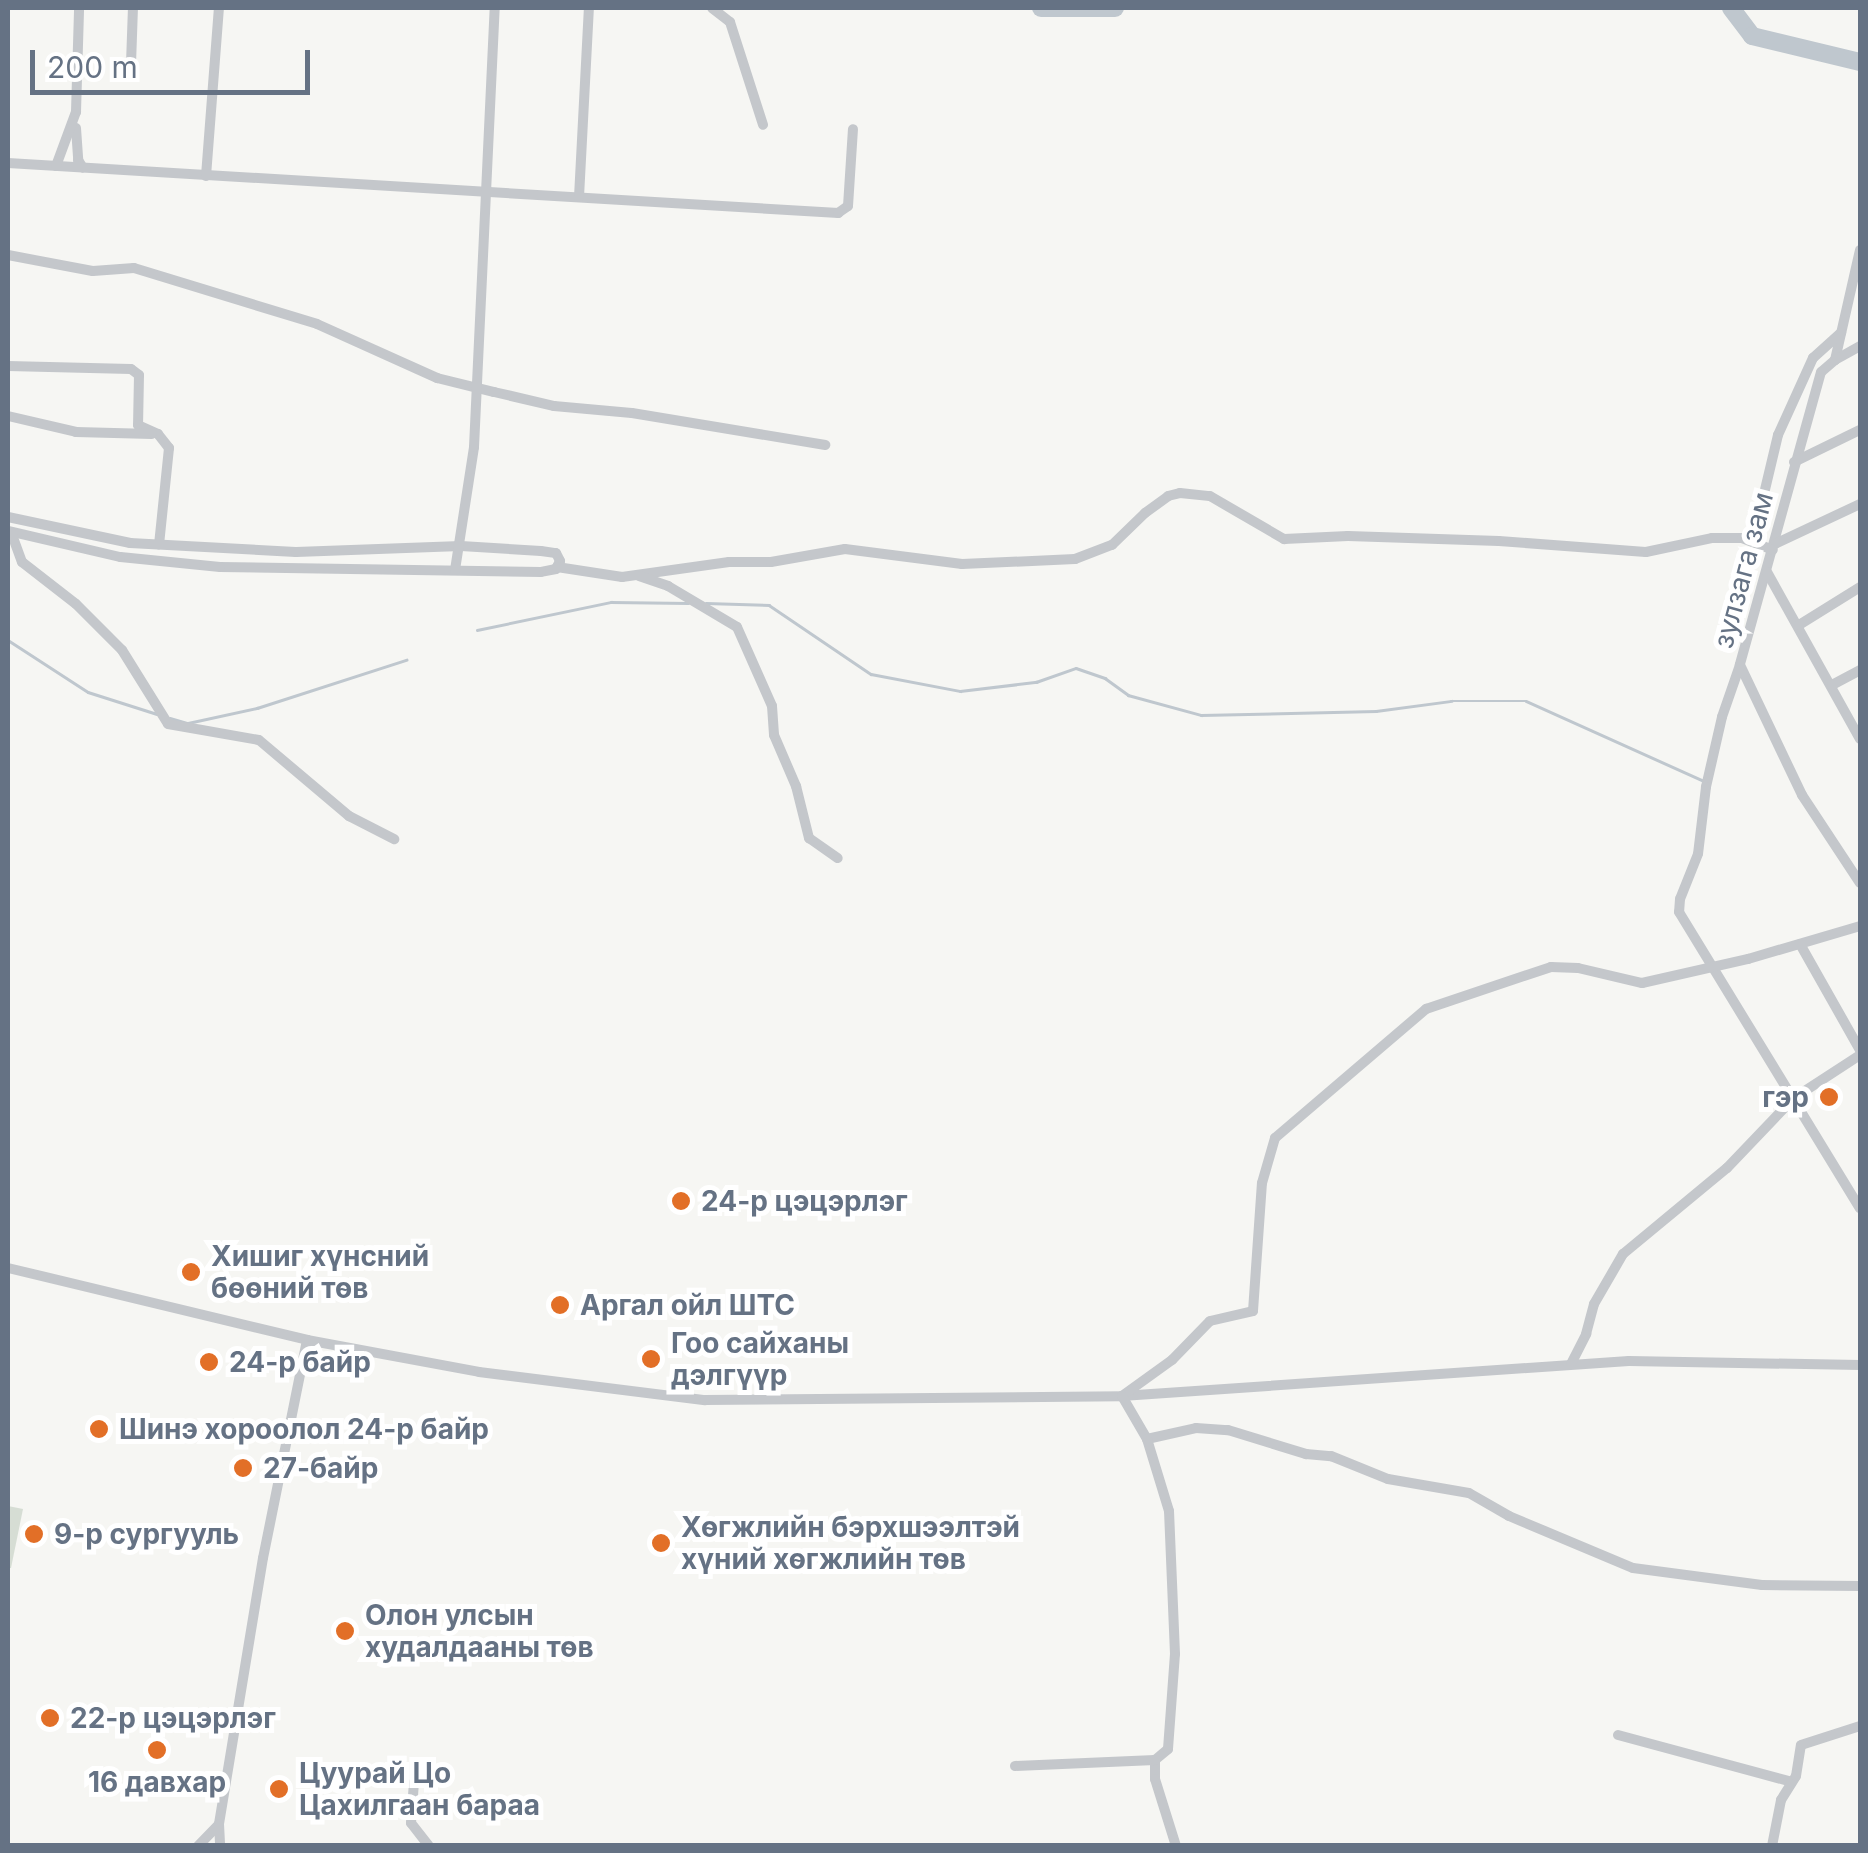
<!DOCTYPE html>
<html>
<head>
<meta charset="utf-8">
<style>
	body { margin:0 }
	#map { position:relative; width:1868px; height:1853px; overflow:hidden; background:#f6f6f3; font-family:Inter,sans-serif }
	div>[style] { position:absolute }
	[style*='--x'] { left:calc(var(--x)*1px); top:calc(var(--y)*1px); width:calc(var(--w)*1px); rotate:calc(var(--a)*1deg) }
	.green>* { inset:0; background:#d6ddd4 }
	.stream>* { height:2.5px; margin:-1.25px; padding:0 1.25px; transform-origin:1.25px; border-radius:1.25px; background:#bfc7ce }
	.river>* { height:18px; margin:-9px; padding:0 9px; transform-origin:9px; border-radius:9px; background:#bfc7ce }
	.minor>* { height:10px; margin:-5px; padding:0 5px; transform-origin:5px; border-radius:5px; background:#c4c7cb }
	.dots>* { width:28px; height:28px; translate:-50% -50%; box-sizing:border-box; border:5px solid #fff; border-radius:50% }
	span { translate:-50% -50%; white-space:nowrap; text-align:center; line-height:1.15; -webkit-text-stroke:10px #fff; paint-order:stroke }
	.street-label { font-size:28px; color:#657284 }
	.poi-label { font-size:28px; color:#657284; font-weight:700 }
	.right { translate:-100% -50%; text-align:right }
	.left { translate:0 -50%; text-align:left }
	.frame { position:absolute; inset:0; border:10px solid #657284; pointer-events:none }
	.scale { position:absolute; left:30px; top:50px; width:280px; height:45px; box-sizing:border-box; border:5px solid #657284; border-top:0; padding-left:12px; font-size:30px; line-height:35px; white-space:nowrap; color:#657284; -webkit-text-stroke:8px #fff; paint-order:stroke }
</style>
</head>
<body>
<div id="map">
	<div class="green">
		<div style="clip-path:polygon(8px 1506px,23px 1509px,11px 1568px,8px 1568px)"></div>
	</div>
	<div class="stream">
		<div style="--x:706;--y:603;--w:63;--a:1.8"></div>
		<div style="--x:769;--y:605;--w:123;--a:34.1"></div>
		<div style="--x:871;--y:674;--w:91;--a:10.8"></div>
		<div style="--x:960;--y:691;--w:77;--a:-6.8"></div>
		<div style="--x:1036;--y:682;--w:42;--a:-19.3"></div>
		<div style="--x:1076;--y:668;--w:31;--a:19"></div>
		<div style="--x:1105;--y:678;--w:29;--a:36"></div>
		<div style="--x:1128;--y:695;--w:76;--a:15.3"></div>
		<div style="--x:1201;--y:715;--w:175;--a:-1.3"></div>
		<div style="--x:1376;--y:711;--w:76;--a:-7.6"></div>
		<div style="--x:1451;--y:701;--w:75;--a:0"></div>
		<div style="--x:1526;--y:701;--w:195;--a:24.2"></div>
		<div style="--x:477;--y:630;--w:137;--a:-11.8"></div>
		<div style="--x:611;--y:602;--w:77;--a:0.7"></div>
		<div style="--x:8;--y:640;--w:95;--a:33"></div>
		<div style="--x:88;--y:692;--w:72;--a:17.7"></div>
		<div style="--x:170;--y:718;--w:19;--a:16"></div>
		<div style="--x:188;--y:723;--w:71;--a:-12.3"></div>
		<div style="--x:257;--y:708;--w:157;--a:-17.9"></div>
	</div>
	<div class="river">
		<div style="--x:1041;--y:8;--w:74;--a:0"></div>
		<div style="--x:1731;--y:8;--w:35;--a:53"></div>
		<div style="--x:1752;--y:36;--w:111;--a:13.5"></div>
	</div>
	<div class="minor">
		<div style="--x:712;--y:8;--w:23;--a:38"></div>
		<div style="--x:730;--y:22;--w:108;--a:72.2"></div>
		<div style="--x:131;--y:64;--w:56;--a:-88"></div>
		<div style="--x:76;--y:128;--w:32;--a:86"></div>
		<div style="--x:78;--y:160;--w:9;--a:58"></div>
		<div style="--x:8;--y:163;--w:832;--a:3.45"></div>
		<div style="--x:838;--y:213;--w:12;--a:-35"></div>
		<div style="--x:848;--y:206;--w:77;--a:-86.3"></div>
		<div style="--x:56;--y:166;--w:58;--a:-69.7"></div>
		<div style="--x:76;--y:112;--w:104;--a:-88.3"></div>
		<div style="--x:206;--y:176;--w:169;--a:-85.6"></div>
		<div style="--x:579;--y:197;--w:189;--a:-87"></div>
		<div style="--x:1860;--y:250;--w:113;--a:102.8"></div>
		<div style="--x:1835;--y:360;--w:18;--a:139"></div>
		<div style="--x:1821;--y:372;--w:304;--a:105.5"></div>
		<div style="--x:1740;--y:665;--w:144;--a:64.5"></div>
		<div style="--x:1802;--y:795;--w:105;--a:56.6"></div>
		<div style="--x:8;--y:255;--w:86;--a:10.7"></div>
		<div style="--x:93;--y:271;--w:41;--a:-4.2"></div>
		<div style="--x:134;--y:268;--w:191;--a:17"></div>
		<div style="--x:317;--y:324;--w:132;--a:24.2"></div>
		<div style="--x:437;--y:378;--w:59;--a:13.8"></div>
		<div style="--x:494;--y:392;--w:62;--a:13.1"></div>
		<div style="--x:554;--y:406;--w:78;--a:5.1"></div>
		<div style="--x:632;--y:413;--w:196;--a:9.4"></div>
		<div style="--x:1835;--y:360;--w:29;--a:-29"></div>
		<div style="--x:8;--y:366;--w:123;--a:1.4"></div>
		<div style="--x:131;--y:369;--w:10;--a:37"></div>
		<div style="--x:139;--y:375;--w:50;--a:91.1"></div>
		<div style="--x:138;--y:425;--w:22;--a:24"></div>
		<div style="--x:158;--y:434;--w:18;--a:52"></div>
		<div style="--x:169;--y:448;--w:97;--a:95.9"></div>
		<div style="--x:8;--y:416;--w:70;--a:13.2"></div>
		<div style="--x:76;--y:432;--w:76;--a:1.5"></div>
		<div style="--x:1794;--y:462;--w:73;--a:-25.9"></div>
		<div style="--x:8;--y:517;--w:125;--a:12"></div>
		<div style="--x:130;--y:543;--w:166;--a:3.1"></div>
		<div style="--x:296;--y:552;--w:165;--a:-2.1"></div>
		<div style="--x:461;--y:546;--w:80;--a:3.6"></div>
		<div style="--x:541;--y:551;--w:15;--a:8"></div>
		<div style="--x:556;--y:553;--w:9;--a:63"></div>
		<div style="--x:560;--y:561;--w:9;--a:117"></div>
		<div style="--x:556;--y:569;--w:15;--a:169"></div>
		<div style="--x:541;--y:572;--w:321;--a:-179.1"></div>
		<div style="--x:220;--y:567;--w:100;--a:-174.3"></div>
		<div style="--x:120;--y:557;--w:115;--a:-166.9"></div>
		<div style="--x:11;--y:532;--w:32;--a:70"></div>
		<div style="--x:22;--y:562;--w:68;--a:37.9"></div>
		<div style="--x:76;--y:604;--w:65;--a:45"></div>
		<div style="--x:122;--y:650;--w:87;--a:58.1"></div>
		<div style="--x:168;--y:724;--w:92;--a:10"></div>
		<div style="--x:259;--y:740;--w:118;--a:40.2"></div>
		<div style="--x:349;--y:816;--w:51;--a:27.1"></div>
		<div style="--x:1753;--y:540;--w:108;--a:-76.6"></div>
		<div style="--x:1778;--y:435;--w:85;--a:-65.6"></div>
		<div style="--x:1813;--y:358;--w:38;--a:-42"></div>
		<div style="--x:1775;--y:544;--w:94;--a:-25.2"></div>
		<div style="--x:557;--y:567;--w:66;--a:8.7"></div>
		<div style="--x:622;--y:577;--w:108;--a:-8"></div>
		<div style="--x:729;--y:562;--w:42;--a:0"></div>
		<div style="--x:771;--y:562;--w:75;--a:-10"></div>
		<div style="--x:845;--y:549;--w:118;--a:7.3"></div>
		<div style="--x:962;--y:564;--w:113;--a:-2.5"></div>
		<div style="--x:1075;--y:559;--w:40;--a:-21"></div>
		<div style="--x:1112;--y:545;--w:46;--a:-44.1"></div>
		<div style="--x:1145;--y:513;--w:29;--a:-36"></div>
		<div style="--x:1168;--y:496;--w:12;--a:-14"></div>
		<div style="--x:1180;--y:493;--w:30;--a:6"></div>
		<div style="--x:1210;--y:496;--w:86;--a:30.2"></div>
		<div style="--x:1284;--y:539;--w:64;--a:-2.7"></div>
		<div style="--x:1348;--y:536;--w:151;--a:1.9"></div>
		<div style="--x:1499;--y:541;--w:147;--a:4.3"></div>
		<div style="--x:1646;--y:552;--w:67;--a:-12"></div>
		<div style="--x:1712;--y:538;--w:30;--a:0"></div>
		<div style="--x:1742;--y:538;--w:33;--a:21"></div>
		<div style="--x:455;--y:570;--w:124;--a:-81.2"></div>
		<div style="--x:474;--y:447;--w:440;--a:-87.3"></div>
		<div style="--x:1767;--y:572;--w:191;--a:60.9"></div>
		<div style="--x:639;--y:576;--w:31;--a:19"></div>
		<div style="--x:668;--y:586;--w:80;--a:30.7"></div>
		<div style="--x:737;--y:627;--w:86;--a:66.1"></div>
		<div style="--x:772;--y:706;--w:29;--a:86"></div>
		<div style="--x:774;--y:735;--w:56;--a:66.7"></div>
		<div style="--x:796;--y:786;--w:54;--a:76"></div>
		<div style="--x:809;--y:838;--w:35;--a:35"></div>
		<div style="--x:1799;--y:625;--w:72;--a:-31.9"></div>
		<div style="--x:1740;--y:665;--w:55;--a:109.1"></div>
		<div style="--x:1722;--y:717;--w:72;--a:102.9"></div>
		<div style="--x:1706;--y:787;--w:67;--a:96.8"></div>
		<div style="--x:1698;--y:854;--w:48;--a:111.8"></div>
		<div style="--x:1680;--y:899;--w:13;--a:94"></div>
		<div style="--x:1679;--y:912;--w:347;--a:58.6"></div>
		<div style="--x:1832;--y:685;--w:32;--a:-28"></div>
		<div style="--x:1800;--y:944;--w:122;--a:60.5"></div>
		<div style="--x:8;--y:1268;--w:308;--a:13.5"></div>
		<div style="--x:307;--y:1340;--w:222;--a:101.4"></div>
		<div style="--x:263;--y:1558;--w:270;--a:99.4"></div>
		<div style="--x:219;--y:1824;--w:22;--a:87"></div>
		<div style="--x:307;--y:1340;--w:175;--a:10.5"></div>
		<div style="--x:479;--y:1372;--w:228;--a:7.1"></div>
		<div style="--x:705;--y:1400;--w:417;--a:-0.5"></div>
		<div style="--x:1122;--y:1396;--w:508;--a:-3.95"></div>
		<div style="--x:1629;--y:1361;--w:231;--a:1"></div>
		<div style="--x:1571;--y:1364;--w:34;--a:-63"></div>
		<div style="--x:1586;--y:1334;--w:31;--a:-75"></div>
		<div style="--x:1594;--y:1304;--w:58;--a:-59.9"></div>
		<div style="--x:1623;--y:1254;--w:135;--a:-39.6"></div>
		<div style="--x:1727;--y:1168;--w:97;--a:-46.3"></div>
		<div style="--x:1794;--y:1098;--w:79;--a:-33.1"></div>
		<div style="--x:1122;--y:1396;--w:62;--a:-35.8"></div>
		<div style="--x:1172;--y:1360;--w:54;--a:-45.7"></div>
		<div style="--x:1210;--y:1321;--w:44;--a:-13.1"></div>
		<div style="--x:1253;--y:1311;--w:128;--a:-86"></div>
		<div style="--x:1262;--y:1183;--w:47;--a:-73.9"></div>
		<div style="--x:1275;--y:1138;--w:199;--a:-40.5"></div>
		<div style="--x:1426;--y:1009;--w:132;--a:-18.6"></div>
		<div style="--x:1551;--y:967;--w:27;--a:2"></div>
		<div style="--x:1578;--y:968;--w:66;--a:13.2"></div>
		<div style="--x:1642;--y:983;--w:109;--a:-12.8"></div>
		<div style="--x:1748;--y:959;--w:117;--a:-16.4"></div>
		<div style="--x:1122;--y:1396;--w:50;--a:59.8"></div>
		<div style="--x:1147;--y:1439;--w:50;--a:-12.7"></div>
		<div style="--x:1196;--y:1428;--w:32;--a:4"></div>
		<div style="--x:1228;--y:1430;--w:82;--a:17.1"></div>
		<div style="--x:1306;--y:1454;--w:25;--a:5"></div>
		<div style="--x:1331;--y:1456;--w:61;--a:22"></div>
		<div style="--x:1388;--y:1479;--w:82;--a:9.8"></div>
		<div style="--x:1469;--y:1493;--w:46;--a:29.9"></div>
		<div style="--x:1509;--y:1516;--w:134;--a:22.8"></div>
		<div style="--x:1633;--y:1568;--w:130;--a:7.5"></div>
		<div style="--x:1762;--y:1585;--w:98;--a:0.6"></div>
		<div style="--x:1618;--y:1735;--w:180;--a:15.1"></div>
		<div style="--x:1155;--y:1760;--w:19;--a:90"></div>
		<div style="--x:1155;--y:1779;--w:70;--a:72.6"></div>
		<div style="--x:1015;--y:1766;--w:140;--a:-2.5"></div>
		<div style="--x:1155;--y:1760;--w:17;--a:-40"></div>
		<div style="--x:1168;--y:1749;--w:95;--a:-85.8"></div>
		<div style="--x:1175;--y:1654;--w:143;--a:-92.4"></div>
		<div style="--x:1169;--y:1511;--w:75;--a:-107"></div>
		<div style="--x:414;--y:1782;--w:41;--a:94.2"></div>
		<div style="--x:411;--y:1823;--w:29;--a:52"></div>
		<div style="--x:198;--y:1846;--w:30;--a:-46"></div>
		<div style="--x:1772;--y:1846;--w:47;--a:-78.9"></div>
		<div style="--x:1781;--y:1800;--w:28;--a:-58"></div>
		<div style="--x:1796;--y:1776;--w:31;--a:-81"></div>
		<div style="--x:1801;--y:1745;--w:62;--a:-17.9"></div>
	</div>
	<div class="dots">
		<div style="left:1829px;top:1097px;background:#e26f27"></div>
		<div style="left:681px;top:1201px;background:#e26f27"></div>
		<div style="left:191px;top:1272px;background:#e26f27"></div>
		<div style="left:560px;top:1305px;background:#e26f27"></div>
		<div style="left:651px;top:1359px;background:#e26f27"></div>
		<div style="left:209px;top:1362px;background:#e26f27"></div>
		<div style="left:99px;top:1429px;background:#e26f27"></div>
		<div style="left:243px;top:1468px;background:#e26f27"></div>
		<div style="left:34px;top:1534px;background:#e26f27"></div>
		<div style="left:661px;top:1543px;background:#e26f27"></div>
		<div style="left:345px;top:1631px;background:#e26f27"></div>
		<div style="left:50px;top:1718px;background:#e26f27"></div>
		<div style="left:157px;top:1750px;background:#e26f27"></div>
		<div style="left:279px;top:1789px;background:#e26f27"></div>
	</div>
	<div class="street-label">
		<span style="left:1743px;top:570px;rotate:-75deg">зулзага зам</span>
	</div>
	<div class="poi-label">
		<span class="right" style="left:1809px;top:1097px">гэр</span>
		<span class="left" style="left:701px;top:1201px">24-р цэцэрлэг</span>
		<span class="left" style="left:211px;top:1272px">Хишиг хүнсний<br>бөөний төв</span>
		<span class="left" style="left:580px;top:1305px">Аргал ойл ШТС</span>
		<span class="left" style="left:671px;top:1359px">Гоо сайханы<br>дэлгүүр</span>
		<span class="left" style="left:229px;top:1362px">24-р байр</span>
		<span class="left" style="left:119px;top:1429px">Шинэ хороолол 24-р байр</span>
		<span class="left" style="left:263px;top:1468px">27-байр</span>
		<span class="left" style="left:681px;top:1543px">Хөгжлийн бэрхшээлтэй<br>хүний хөгжлийн төв</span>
		<span class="left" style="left:54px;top:1534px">9-р сургууль</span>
		<span class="left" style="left:365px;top:1631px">Олон улсын<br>худалдааны төв</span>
		<span class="left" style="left:70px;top:1718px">22-р цэцэрлэг</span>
		<span class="left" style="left:299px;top:1789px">Цуурай Цо<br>Цахилгаан бараа</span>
		<span style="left:157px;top:1782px">16 давхар</span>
	</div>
	<div class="frame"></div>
	<div class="scale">200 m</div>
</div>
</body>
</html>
